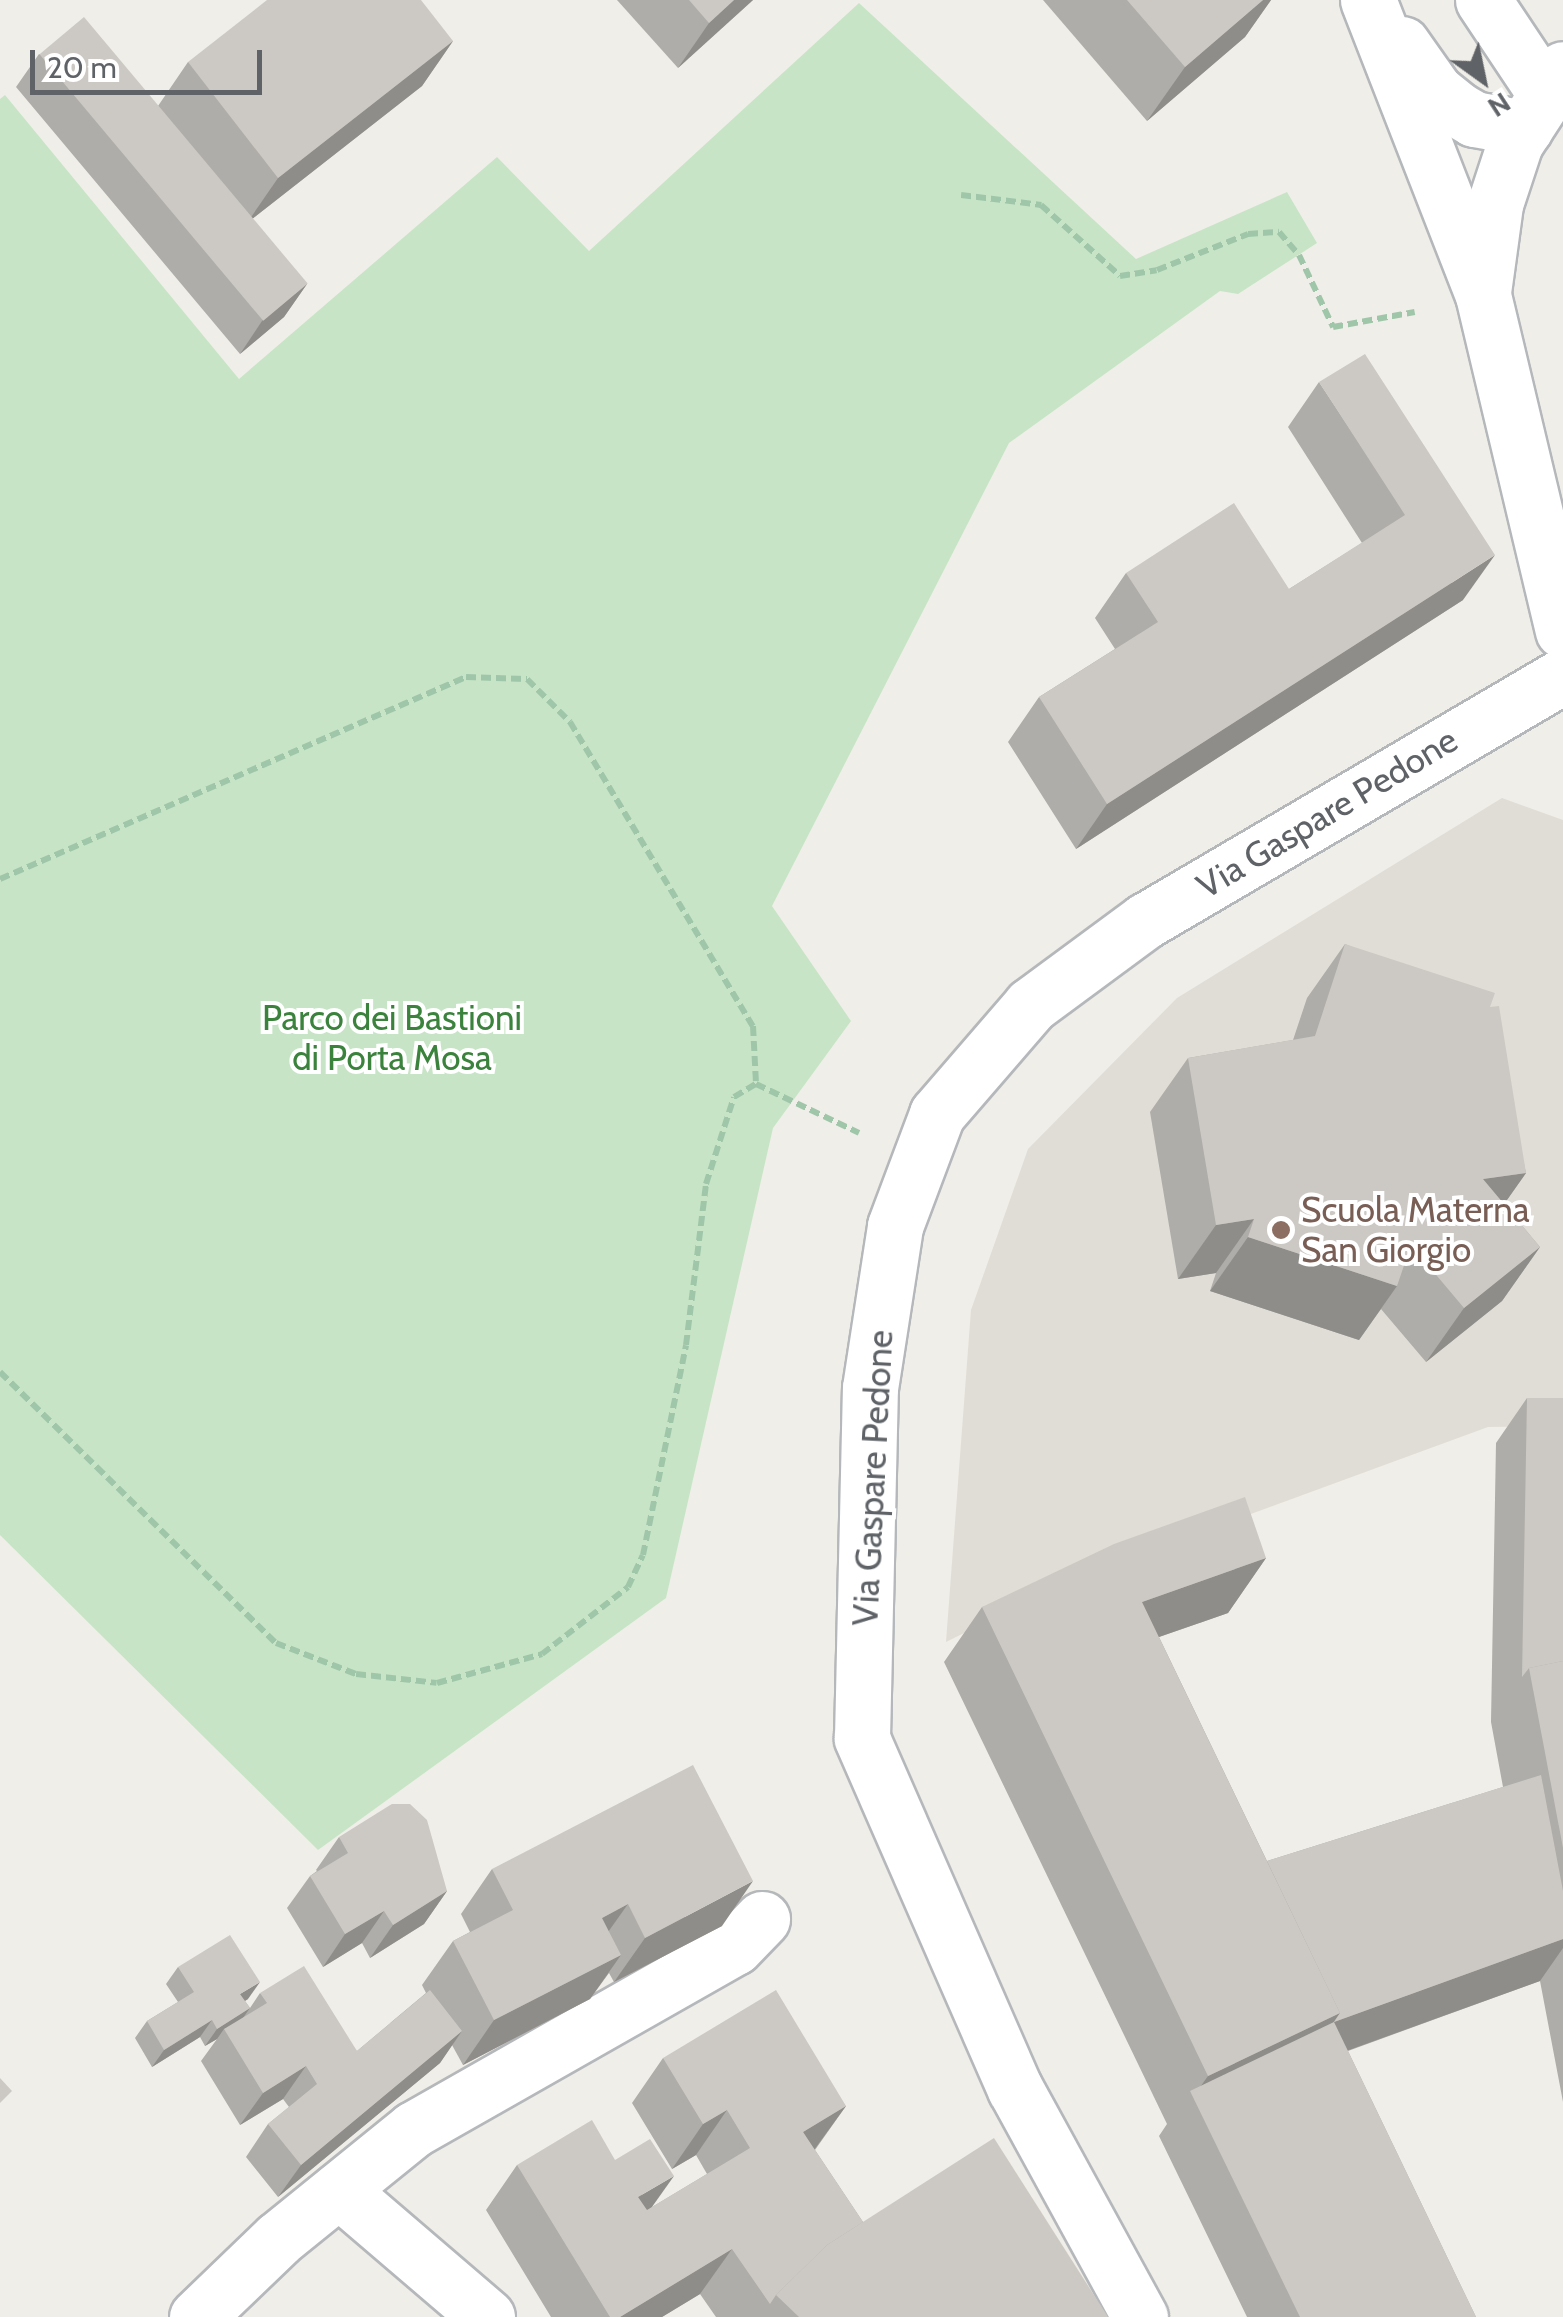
<!DOCTYPE html>
<html>
<head>
<meta charset="utf-8">
<style>
	body { margin:0 }
	#map { position:relative; width:1563px; height:2317px; overflow:hidden; background:#f0eee8; font-family:Cabin,sans-serif }
	div>[style] { position:absolute }
	[style*='--x'] { left:calc(var(--x)*1px); top:calc(var(--y)*1px); width:calc(var(--w)*1px); rotate:calc(var(--a)*1deg) }
	.education>* { inset:0; background:#e0ddd6 }
	.green>* { inset:0; background:#c7e5c6 }
	.path>* { height:6px; margin-top:-3px; transform-origin:0; background:repeating-linear-gradient(90deg,#a0c6aa 0 10px,transparent 0 15px) }
	.roads { filter:drop-shadow(2px 0 #b5b8bb) drop-shadow(-2px 0 #b5b8bb) drop-shadow(0 2px #b5b8bb) drop-shadow(0 -2px #b5b8bb) }
	.minor>* { height:55px; margin:-27.5px; padding:0 27.5px; transform-origin:27.5px; border-radius:27.5px; background:#fff }
	.wall>* { inset:0; background:#afada9 }
	.shaded-wall>* { inset:0; background:#8f8d89 }
	.building>* { inset:0; background:#ccc9c4; transform-origin:0 0 }
	.dots>* { width:28px; height:28px; translate:-50% -50%; box-sizing:border-box; border:5px solid #fff; border-radius:50% }
	span { translate:-50% -50%; white-space:nowrap; text-align:center; line-height:1.15; -webkit-text-stroke:8px #fff; paint-order:stroke }
	.street-label { font-size:35px; color:#5f6367 }
	.park-label { font-size:35px; color:#3b823d }
	.education-label { font-size:35px; color:#785e54 }
	.left { translate:0 -50%; text-align:left }
	.north { position:absolute; left:1433px; top:30px; width:100px; height:100px; -webkit-text-stroke:8px #fff; paint-order:stroke; rotate:147deg; font-size:28px; font-weight:700; line-height:40px; text-align:center; color:#5f6367 }
	.north::after { content:''; display:block; margin:auto; width:35px; height:45px; background:#5f6367; clip-path:polygon(50% 0,100% 100%,50% 72%,0 100%) }
	.scale { position:absolute; left:30px; top:50px; width:232px; height:45px; box-sizing:border-box; border:5px solid #5f6367; border-top:0; padding-left:12px; font-size:30px; line-height:35px; white-space:nowrap; color:#5f6367; -webkit-text-stroke:8px #fff; paint-order:stroke }
</style>
</head>
<body>
<div id="map">
	<div class="education">
		<div style="clip-path:polygon(1502px 798px,1563px 820px,1563px 1426px,1488px 1427px,1071px 1580px,946px 1642px,971px 1310px,1028px 1149px,1177px 998px)"></div>
	</div>
	<div class="green">
		<div style="clip-path:polygon(859px 3px,1136px 259px,1287px 192px,1317px 243px,1238px 294px,1220px 291px,1009px 443px,772px 906px,851px 1021px,773px 1128px,666px 1598px,318px 1850px,0 1535px,0 99px,5px 95px,239px 379px,497px 157px,589px 251px)"></div>
	</div>
	<div class="path">
		<div style="--x:961;--y:195;--w:81;--a:7.1"></div>
		<div style="--x:1041;--y:205;--w:106;--a:41.9"></div>
		<div style="--x:1120;--y:276;--w:37;--a:-9"></div>
		<div style="--x:1157;--y:270;--w:98;--a:-21.6"></div>
		<div style="--x:1248;--y:234;--w:31;--a:-4"></div>
		<div style="--x:1279;--y:232;--w:30;--a:49"></div>
		<div style="--x:1299;--y:255;--w:80;--a:64.7"></div>
		<div style="--x:1333;--y:327;--w:83;--a:-10.4"></div>
		<div style="--x:0;--y:879;--w:508;--a:-23.44"></div>
		<div style="--x:466;--y:677;--w:61;--a:1.9"></div>
		<div style="--x:527;--y:679;--w:61;--a:45"></div>
		<div style="--x:570;--y:722;--w:355;--a:59"></div>
		<div style="--x:753;--y:1026;--w:58;--a:87"></div>
		<div style="--x:756;--y:1084;--w:114;--a:25.4"></div>
		<div style="--x:0;--y:1372;--w:387;--a:44.5"></div>
		<div style="--x:276;--y:1643;--w:86;--a:21.2"></div>
		<div style="--x:356;--y:1674;--w:81;--a:6.3"></div>
		<div style="--x:437;--y:1683;--w:109;--a:-15.4"></div>
		<div style="--x:542;--y:1654;--w:109;--a:-37.9"></div>
		<div style="--x:628;--y:1587;--w:35;--a:-65"></div>
		<div style="--x:643;--y:1555;--w:214;--a:-78.4"></div>
		<div style="--x:686;--y:1345;--w:162;--a:-82.9"></div>
		<div style="--x:706;--y:1184;--w:91;--a:-72.2"></div>
		<div style="--x:734;--y:1097;--w:26;--a:-31"></div>
	</div>
	<div class="roads">
		<div class="minor">
			<div style="--x:1368;--y:0;--w:317;--a:68.7"></div>
			<div style="--x:1483;--y:295;--w:345;--a:76.6"></div>
			<div style="--x:1483;--y:0;--w:112;--a:56.3"></div>
			<div style="--x:1402;--y:44;--w:57;--a:54.9"></div>
			<div style="--x:1435;--y:91;--w:28;--a:39"></div>
			<div style="--x:1457;--y:109;--w:20;--a:30"></div>
			<div style="--x:1474;--y:119;--w:52;--a:10"></div>
			<div style="--x:1483;--y:292;--w:89;--a:-82.2"></div>
			<div style="--x:1495;--y:204;--w:64;--a:-71.8"></div>
			<div style="--x:1515;--y:143;--w:88;--a:-57"></div>
			<div style="--x:339;--y:2190;--w:195;--a:40.6"></div>
			<div style="--x:197;--y:2317;--w:112;--a:-43.9"></div>
			<div style="--x:278;--y:2239;--w:175;--a:-39"></div>
			<div style="--x:414;--y:2129;--w:369;--a:-29.6"></div>
			<div style="--x:735;--y:1947;--w:39;--a:-46"></div>
			<div style="--x:1140;--y:2317;--w:260;--a:-118.7"></div>
			<div style="--x:1015;--y:2089;--w:383;--a:-113.6"></div>
			<div style="--x:862;--y:1738;--w:350;--a:-88.7"></div>
			<div style="--x:870;--y:1388;--w:164;--a:-81.2"></div>
			<div style="--x:895;--y:1226;--w:120;--a:-69.4"></div>
			<div style="--x:937;--y:1114;--w:144;--a:-49.2"></div>
			<div style="--x:1031;--y:1005;--w:142;--a:-36.4"></div>
			<div style="--x:1145;--y:921;--w:485;--a:-30.4"></div>
		</div>
	</div>
	<div class="wall">
		<div style="clip-path:polygon(617px 0,753px 0,678px 68px)"></div>
		<div style="clip-path:polygon(1043px 0,1271px 0,1245px 37px,1147px 121px)"></div>
		<div style="clip-path:polygon(453px 41px,422px 86px,252px 219px,307px 284px,284px 317px,240px 354px,16px 87px,39px 54px,158px 106px,188px 62px)"></div>
		<div style="clip-path:polygon(1319px 382px,1463px 600px,1076px 849px,1008px 742px,1039px 697px,1115px 649px,1095px 618px,1126px 573px,1289px 589px,1362px 543px,1288px 427px)"></div>
		<div style="clip-path:polygon(1345px 944px,1490px 1007px,1526px 1173px,1504px 1204px,1540px 1247px,1502px 1301px,1426px 1362px,1381px 1309px,1359px 1340px,1210px 1291px,1216px 1273px,1178px 1279px,1150px 1112px,1188px 1058px,1293px 1040px,1307px 998px)"></div>
		<div style="clip-path:polygon(1527px 1398px,1563px 1398px,1563px 2102px,1540px 1981px,1348px 2051px,1476px 2317px,1247px 2317px,1159px 2136px,1167px 2124px,944px 1662px,982px 1607px,1266px 1558px,1228px 1613px,1159px 1637px,1267px 1861px,1503px 1787px,1491px 1722px,1496px 1443px)"></div>
		<div style="clip-path:polygon(339px 1837px,447px 1891px,424px 1924px,370px 1958px,362px 1943px,323px 1967px,287px 1908px,310px 1876px,317px 1871px,316px 1870px)"></div>
		<div style="clip-path:polygon(492px 1869px,722px 1926px,614px 1982px,609px 1973px,590px 1999px,463px 2065px,452px 2045px,440px 2063px,278px 2197px,246px 2157px,268px 2124px,289px 2107px,283px 2099px,240px 2125px,201px 2061px,217px 2039px,205px 2046px,200px 2037px,152px 2067px,135px 2038px,147px 2021px,178px 2002px,166px 1984px,178px 1967px,248px 1999px,245px 2001px,250px 2008px,260px 1993px,357px 2051px,426px 1993px,422px 1985px,453px 1941px,470px 1932px,461px 1914px)"></div>
		<div style="clip-path:polygon(663px 2058px,846px 2106px,815px 2150px,863px 2222px,1108px 2317px,716px 2317px,700px 2294px,662px 2317px,551px 2317px,486px 2210px,517px 2165px,615px 2160px,652px 2207px,707px 2174px,696px 2155px,672px 2169px,632px 2103px)"></div>
	</div>
	<div class="shaded-wall">
		<div style="clip-path:polygon(734px 0,753px 0,678px 68px,709px 23px)"></div>
		<div style="clip-path:polygon(1263px 0,1271px 0,1245px 37px,1147px 121px,1185px 67px)"></div>
		<div style="clip-path:polygon(453px 41px,422px 86px,247px 223px,278px 178px)"></div>
		<div style="clip-path:polygon(307px 284px,284px 317px,240px 354px,262px 321px)"></div>
		<div style="clip-path:polygon(1495px 555px,1463px 600px,1076px 849px,1107px 804px)"></div>
		<div style="clip-path:polygon(1526px 1173px,1488px 1227px,1483px 1179px)"></div>
		<div style="clip-path:polygon(1254px 1219px,1216px 1273px,1178px 1279px,1216px 1225px)"></div>
		<div style="clip-path:polygon(1248px 1237px,1397px 1286px,1359px 1340px,1210px 1291px)"></div>
		<div style="clip-path:polygon(1540px 1247px,1502px 1301px,1426px 1362px,1464px 1308px)"></div>
		<div style="clip-path:polygon(1266px 1558px,1228px 1613px,1104px 1656px,1142px 1602px)"></div>
		<div style="clip-path:polygon(753px 1881px,722px 1926px,614px 1982px,645px 1938px)"></div>
		<div style="clip-path:polygon(447px 1891px,424px 1924px,370px 1958px,393px 1925px)"></div>
		<div style="clip-path:polygon(628px 1904px,596px 1949px,602px 1918px)"></div>
		<div style="clip-path:polygon(384px 1911px,362px 1943px,323px 1967px,345px 1934px)"></div>
		<div style="clip-path:polygon(1563px 1939px,1563px 1948px,1540px 1981px,1302px 2067px,1334px 2022px)"></div>
		<div style="clip-path:polygon(621px 1955px,590px 1999px,463px 2065px,494px 2020px)"></div>
		<div style="clip-path:polygon(260px 1982px,248px 1999px,228px 2011px,240px 1994px)"></div>
		<div style="clip-path:polygon(250px 2008px,238px 2025px,224px 2029px,217px 2039px,205px 2046px,217px 2029px)"></div>
		<div style="clip-path:polygon(1340px 2013px,1302px 2067px,1193px 2097px,1208px 2076px)"></div>
		<div style="clip-path:polygon(212px 2020px,200px 2037px,152px 2067px,164px 2050px)"></div>
		<div style="clip-path:polygon(462px 2031px,440px 2063px,278px 2197px,301px 2165px)"></div>
		<div style="clip-path:polygon(306px 2066px,283px 2099px,240px 2125px,263px 2093px)"></div>
		<div style="clip-path:polygon(846px 2106px,814px 2150px,803px 2132px)"></div>
		<div style="clip-path:polygon(727px 2110px,696px 2155px,672px 2169px,703px 2124px)"></div>
		<div style="clip-path:polygon(674px 2176px,642px 2221px,638px 2197px)"></div>
		<div style="clip-path:polygon(732px 2249px,700px 2294px,662px 2317px,620px 2317px)"></div>
	</div>
	<div class="building">
		<div style="clip-path:polygon(267px 0,421px 0,453px 41px,278px 178px,188px 62px)"></div>
		<div style="clip-path:polygon(689px 0,734px 0,709px 23px)"></div>
		<div style="clip-path:polygon(1127px 0,1263px 0,1185px 67px)"></div>
		<div style="left:84px;top:17px;width:348px;height:58px;rotate:50deg"></div>
		<div style="clip-path:polygon(1365px 354px,1495px 555px,1107px 804px,1039px 697px,1158px 622px,1126px 573px,1234px 503px,1289px 589px,1405px 515px,1319px 382px)"></div>
		<div style="clip-path:polygon(1345px 944px,1495px 993px,1490px 1007px,1499px 1006px,1526px 1173px,1483px 1179px,1540px 1247px,1464px 1308px,1411px 1245px,1397px 1286px,1248px 1237px,1254px 1219px,1216px 1225px,1188px 1058px,1315px 1036px)"></div>
		<div style="clip-path:polygon(1527px 1398px,1563px 1398px,1563px 1661px,1529px 1668px,1522px 1677px)"></div>
		<div style="clip-path:polygon(1245px 1497px,1266px 1558px,1142px 1602px,1340px 2013px,1208px 2076px,982px 1607px,1114px 1544px)"></div>
		<div style="clip-path:polygon(1563px 1661px,1563px 1848px,1529px 1668px)"></div>
		<div style="clip-path:polygon(693px 1765px,753px 1881px,645px 1938px,628px 1904px,602px 1918px,621px 1955px,494px 2020px,453px 1941px,513px 1910px,492px 1869px)"></div>
		<div style="clip-path:polygon(1541px 1775px,1563px 1891px,1563px 1939px,1334px 2022px,1340px 2013px,1267px 1861px)"></div>
		<div style="clip-path:polygon(392px 1804px,410px 1804px,427px 1820px,447px 1891px,393px 1925px,384px 1911px,345px 1934px,310px 1876px,348px 1853px,339px 1837px)"></div>
		<div style="clip-path:polygon(230px 1935px,260px 1982px,240px 1994px,250px 2008px,217px 2029px,212px 2020px,164px 2050px,147px 2021px,194px 1992px,178px 1967px)"></div>
		<div style="clip-path:polygon(304px 1966px,357px 2051px,430px 1990px,462px 2031px,301px 2165px,268px 2124px,317px 2084px,306px 2066px,263px 2093px,224px 2029px,267px 2003px,260px 1993px)"></div>
		<div style="clip-path:polygon(776px 1990px,846px 2106px,803px 2132px,863px 2222px,827px 2245px,776px 2295px,770px 2304px,732px 2249px,620px 2317px,610px 2317px,517px 2165px,592px 2120px,615px 2160px,650px 2139px,674px 2176px,638px 2197px,647px 2210px,750px 2148px,727px 2110px,703px 2124px,663px 2058px)"></div>
		<div style="clip-path:polygon(1334px 2022px,1476px 2317px,1300px 2317px,1190px 2091px)"></div>
		<div style="clip-path:polygon(0 2078px,12px 2091px,0 2103px)"></div>
		<div style="clip-path:polygon(994px 2138px,1108px 2317px,799px 2317px,776px 2295px,827px 2245px)"></div>
	</div>
	<div class="dots">
		<div style="left:1281px;top:1230px;background:#8d6e63"></div>
	</div>
	<div class="street-label">
		<span style="left:1327px;top:813px;rotate:-31deg">Via Gaspare Pedone</span>
		<span style="left:873px;top:1478px;rotate:-87deg">Via Gaspare Pedone</span>
	</div>
	<div class="park-label">
		<span style="left:392px;top:1038px">Parco dei Bastioni<br>di Porta Mosa</span>
	</div>
	<div class="education-label">
		<span class="left" style="left:1301px;top:1230px">Scuola Materna<br>San Giorgio</span>
	</div>
	<div class="north">N</div>
	<div class="scale">20 m</div>
</div>
</body>
</html>
